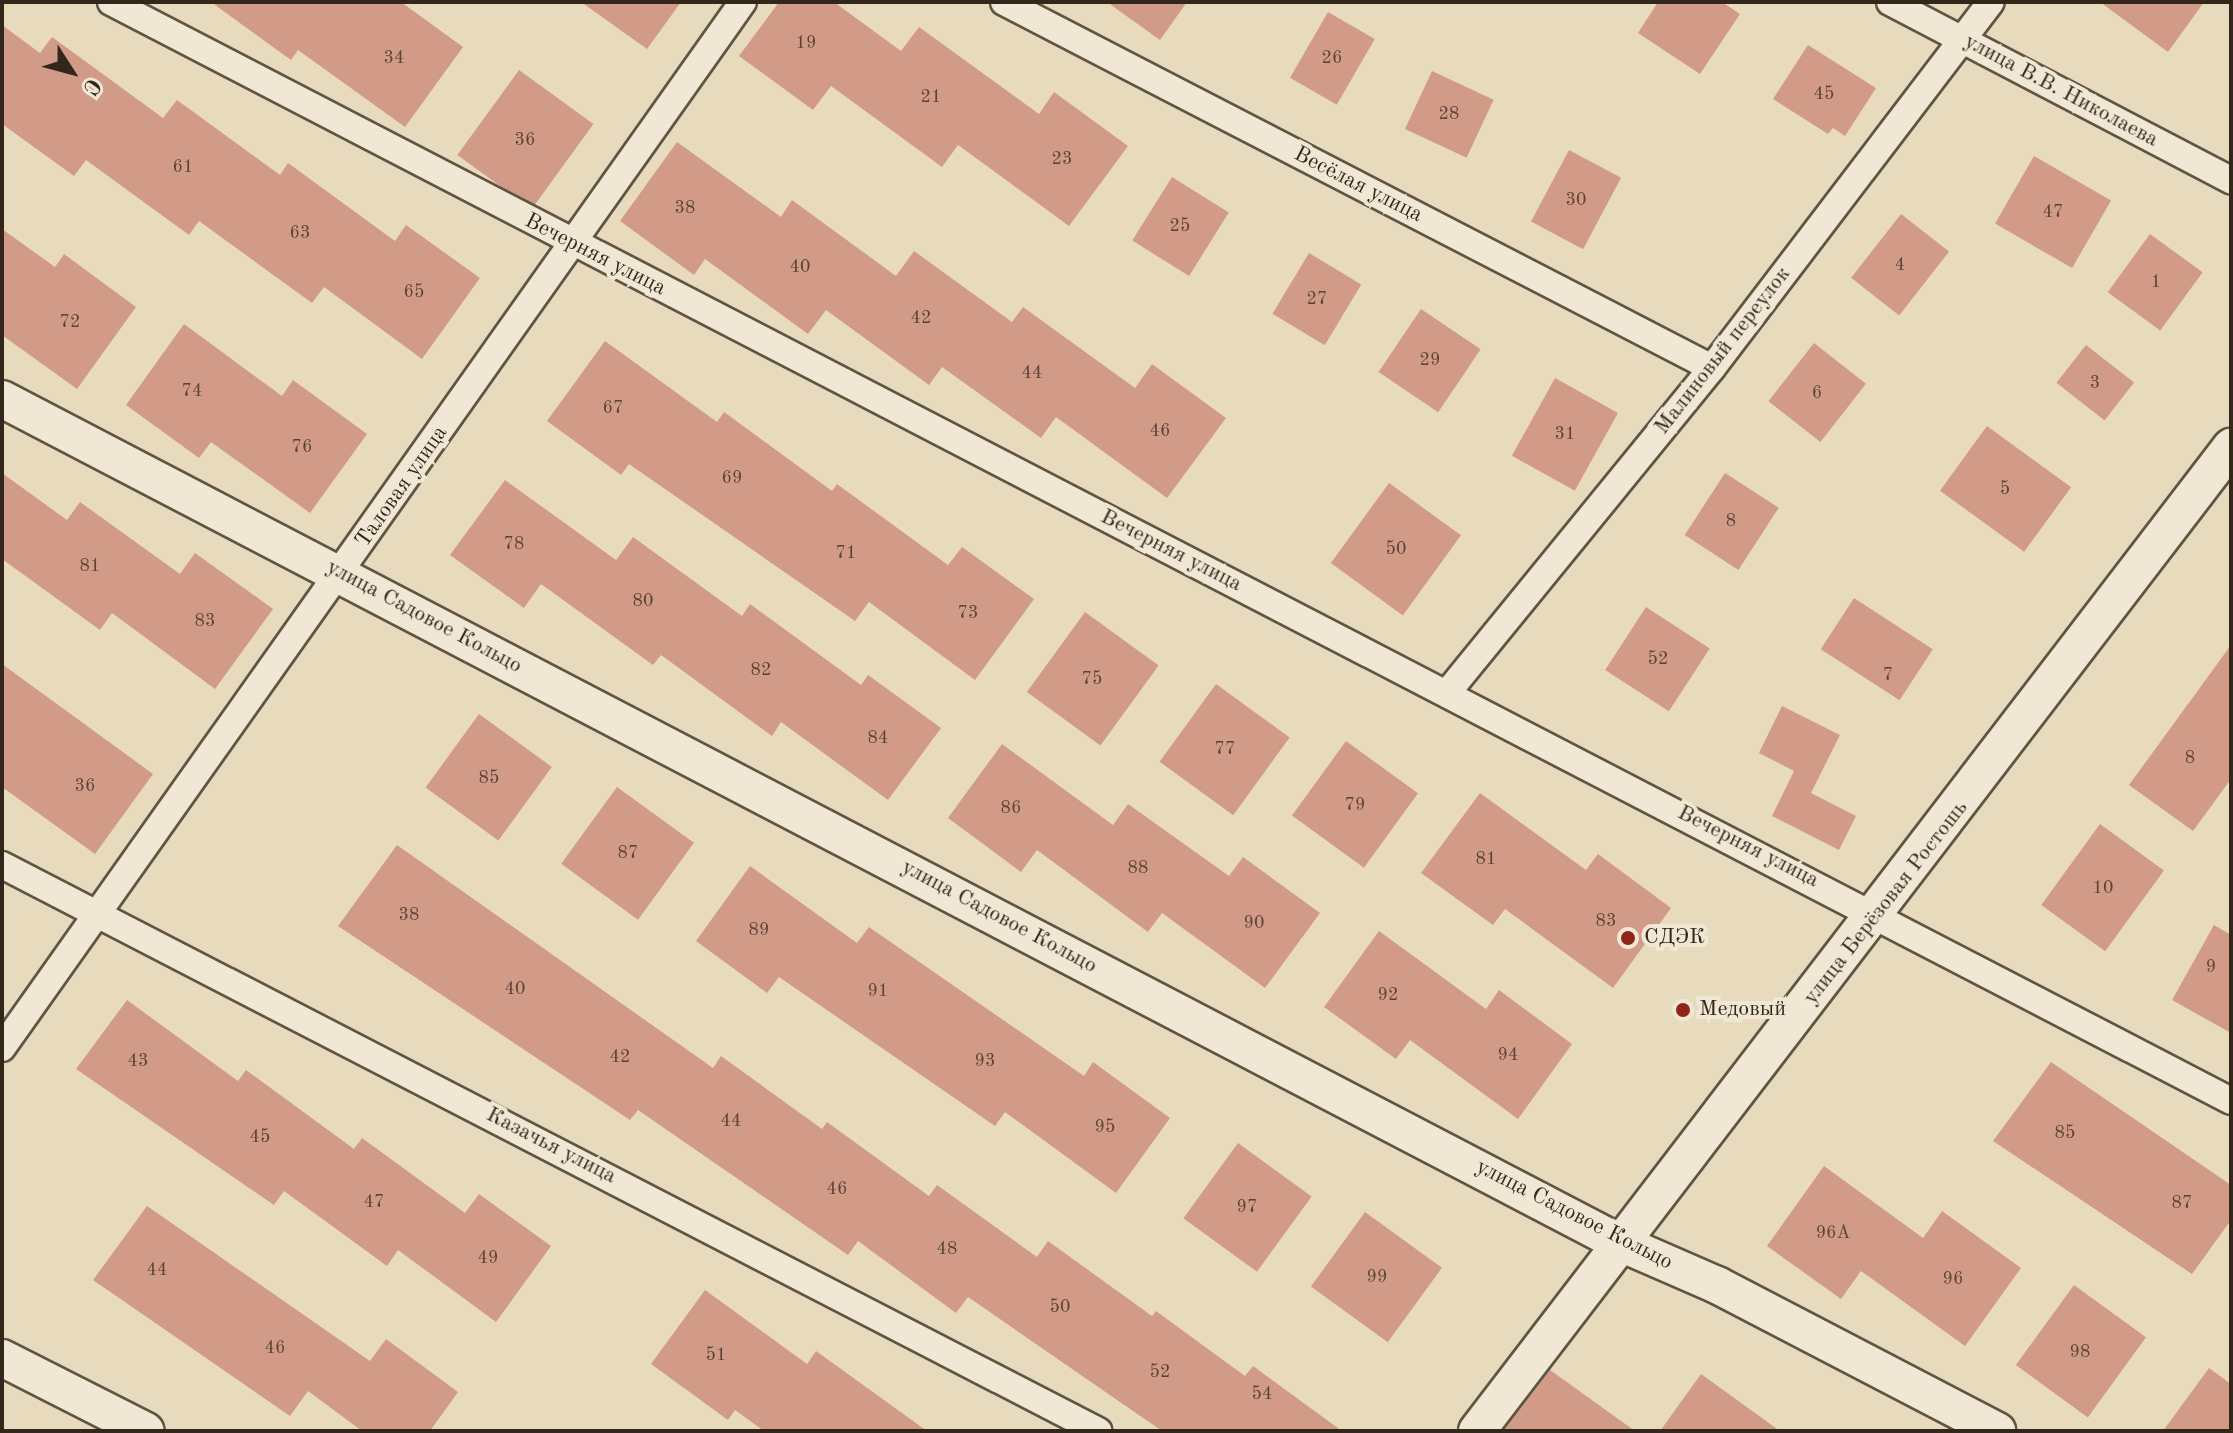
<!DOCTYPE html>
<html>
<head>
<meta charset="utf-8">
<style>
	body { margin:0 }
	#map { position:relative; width:2233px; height:1433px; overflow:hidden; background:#e8dbbd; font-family:"Old Standard TT",serif }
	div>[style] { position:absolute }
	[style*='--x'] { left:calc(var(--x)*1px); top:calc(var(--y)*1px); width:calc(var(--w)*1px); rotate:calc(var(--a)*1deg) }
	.building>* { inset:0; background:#d29b87; transform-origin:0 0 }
	.roads { filter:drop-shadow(2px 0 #605444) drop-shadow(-2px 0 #605444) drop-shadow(0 2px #605444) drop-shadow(0 -2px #605444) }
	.street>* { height:26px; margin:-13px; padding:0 13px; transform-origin:13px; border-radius:13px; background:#f0e8d4 }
	.secondary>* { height:36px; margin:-18px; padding:0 18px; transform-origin:18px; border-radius:18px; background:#f0e8d4 }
	.dots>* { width:22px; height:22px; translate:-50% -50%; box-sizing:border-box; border:4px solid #f0e8d4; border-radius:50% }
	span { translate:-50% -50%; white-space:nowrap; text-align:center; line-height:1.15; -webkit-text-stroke:8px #f0e8d4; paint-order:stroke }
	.number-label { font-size:18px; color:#5b4437 }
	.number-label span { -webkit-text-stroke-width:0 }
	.street-label { font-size:22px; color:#33271c }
	.poi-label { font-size:22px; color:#33271c }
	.left { translate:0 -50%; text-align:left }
	.frame { position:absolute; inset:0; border:4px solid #33271c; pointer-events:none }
	.north { position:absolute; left:32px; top:32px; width:80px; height:80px; -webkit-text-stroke:6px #f0e8d4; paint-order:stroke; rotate:126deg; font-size:22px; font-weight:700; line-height:32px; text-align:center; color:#33271c }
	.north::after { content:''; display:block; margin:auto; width:28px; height:36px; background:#33271c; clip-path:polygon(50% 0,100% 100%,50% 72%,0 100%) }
</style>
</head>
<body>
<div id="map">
	<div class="building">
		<div style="clip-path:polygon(211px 2px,401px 2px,463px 47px,405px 127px,298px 50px,291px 60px)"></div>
		<div style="clip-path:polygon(581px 2px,681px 2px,647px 49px)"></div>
		<div style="clip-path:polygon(779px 2px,834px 2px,901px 51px,919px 27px,1039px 114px,1054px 92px,1128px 146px,1069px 226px,958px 145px,942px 167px,831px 86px,813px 110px,739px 56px)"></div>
		<div style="clip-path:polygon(1107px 2px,1187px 2px,1160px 40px)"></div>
		<div style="clip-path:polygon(1658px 2px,1722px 2px,1740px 14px,1700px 74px,1638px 33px)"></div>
		<div style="clip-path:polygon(2100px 2px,2204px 2px,2168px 52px)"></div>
		<div style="left:1328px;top:12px;width:54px;height:76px;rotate:30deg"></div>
		<div style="clip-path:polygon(2px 25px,40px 53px,52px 37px,163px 118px,177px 100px,280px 175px,288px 163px,395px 241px,406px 225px,480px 278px,422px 359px,324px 287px,312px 303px,199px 221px,189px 235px,86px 160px,74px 176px,2px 124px)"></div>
		<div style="clip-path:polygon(1808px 45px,1876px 88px,1845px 136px,1833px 128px,1828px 134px,1773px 99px)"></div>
		<div style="left:519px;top:70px;width:92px;height:105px;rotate:36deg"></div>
		<div style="left:1432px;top:71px;width:68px;height:64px;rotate:25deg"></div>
		<div style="clip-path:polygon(677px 142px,781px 217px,792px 200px,896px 276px,914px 251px,1012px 322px,1023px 307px,1135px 388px,1152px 364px,1226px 418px,1167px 498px,1056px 417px,1041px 438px,942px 367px,929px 385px,826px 310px,808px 334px,705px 259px,694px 275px,620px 221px)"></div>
		<div style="left:1569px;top:150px;width:59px;height:81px;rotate:28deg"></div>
		<div style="left:2034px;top:156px;width:89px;height:78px;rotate:30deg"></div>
		<div style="left:1172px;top:177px;width:67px;height:75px;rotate:32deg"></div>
		<div style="left:1901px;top:214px;width:61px;height:81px;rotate:38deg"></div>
		<div style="clip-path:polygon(2px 229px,55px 267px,64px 254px,136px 307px,77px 389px,2px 335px)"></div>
		<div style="left:2150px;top:234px;width:65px;height:72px;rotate:36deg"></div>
		<div style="left:1309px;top:253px;width:61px;height:71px;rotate:31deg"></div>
		<div style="left:1421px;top:309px;width:72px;height:76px;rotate:34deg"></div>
		<div style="clip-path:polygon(184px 324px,282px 396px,293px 380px,367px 434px,310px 513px,211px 442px,199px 458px,126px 405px)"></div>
		<div style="clip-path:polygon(605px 341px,717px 422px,724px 412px,832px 491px,837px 484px,948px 565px,962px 547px,1034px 599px,975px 680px,869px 602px,855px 621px,629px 464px,621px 475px,547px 421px)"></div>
		<div style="left:1814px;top:343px;width:66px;height:74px;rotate:38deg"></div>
		<div style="left:2086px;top:345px;width:61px;height:48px;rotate:38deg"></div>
		<div style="left:1555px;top:378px;width:72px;height:89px;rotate:29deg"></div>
		<div style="left:1987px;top:426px;width:104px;height:80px;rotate:36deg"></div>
		<div style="clip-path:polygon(2px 473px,67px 520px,80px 502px,180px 574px,195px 553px,273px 609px,215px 689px,112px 613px,100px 630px,2px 559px)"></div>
		<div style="left:1725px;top:473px;width:64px;height:74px;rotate:33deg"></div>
		<div style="clip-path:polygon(505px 480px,616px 560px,633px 537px,742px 616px,750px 604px,861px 685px,868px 675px,941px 728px,888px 800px,781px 722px,772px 736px,661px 655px,653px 665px,541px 584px,524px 608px,450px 555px)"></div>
		<div style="left:1389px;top:483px;width:89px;height:99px;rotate:36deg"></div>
		<div style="left:1854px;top:598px;width:94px;height:61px;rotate:33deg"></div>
		<div style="left:1646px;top:607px;width:76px;height:75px;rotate:33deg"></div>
		<div style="left:1085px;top:612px;width:91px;height:99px;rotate:36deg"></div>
		<div style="clip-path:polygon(2231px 645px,2231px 779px,2193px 831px,2129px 785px)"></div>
		<div style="clip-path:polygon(2px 664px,153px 774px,95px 854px,2px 787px)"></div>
		<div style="left:1216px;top:684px;width:91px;height:96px;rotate:36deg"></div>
		<div style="clip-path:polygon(1782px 706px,1840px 735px,1811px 793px,1856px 816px,1839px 850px,1772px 816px,1794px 771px,1759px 753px)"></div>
		<div style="left:479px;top:714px;width:90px;height:91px;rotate:36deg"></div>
		<div style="left:1346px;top:741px;width:89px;height:92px;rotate:36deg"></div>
		<div style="clip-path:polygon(1002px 744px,1113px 825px,1128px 804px,1229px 876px,1243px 857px,1320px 913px,1265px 988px,1162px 913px,1148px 932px,1037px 850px,1021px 872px,948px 818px)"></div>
		<div style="left:617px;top:787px;width:95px;height:95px;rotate:36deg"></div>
		<div style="clip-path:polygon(1480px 793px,1586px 870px,1598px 854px,1671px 908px,1613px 988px,1505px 909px,1493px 925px,1421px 873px)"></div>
		<div style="left:2100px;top:824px;width:79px;height:100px;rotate:36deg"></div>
		<div style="clip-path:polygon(397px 845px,713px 1068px,721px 1056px,822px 1129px,827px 1122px,929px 1196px,937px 1185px,1037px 1257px,1048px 1241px,1152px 1316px,1156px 1311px,1245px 1376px,1253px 1366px,1342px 1431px,1162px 1431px,968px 1297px,956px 1313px,858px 1241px,848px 1255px,638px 1110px,630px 1120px,338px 926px)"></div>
		<div style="clip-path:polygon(750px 866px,857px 943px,869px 927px,1084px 1076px,1093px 1062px,1170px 1118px,1116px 1193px,1005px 1112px,995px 1126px,779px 977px,767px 993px,696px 941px)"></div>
		<div style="clip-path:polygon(2214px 925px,2231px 935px,2231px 1033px,2172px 1000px)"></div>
		<div style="clip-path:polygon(1379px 931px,1486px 1009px,1499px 990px,1572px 1044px,1518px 1119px,1410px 1040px,1396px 1059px,1324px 1007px)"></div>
		<div style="clip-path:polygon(127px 1000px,238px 1081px,246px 1070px,354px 1149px,362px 1138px,465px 1213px,479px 1194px,551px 1246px,496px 1322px,398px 1250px,387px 1266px,284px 1191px,274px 1205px,76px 1069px)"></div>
		<div style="clip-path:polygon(2051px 1062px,2231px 1185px,2231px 1220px,2192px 1274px,1993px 1141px)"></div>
		<div style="left:1238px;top:1143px;width:91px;height:93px;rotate:36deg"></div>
		<div style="clip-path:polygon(1824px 1166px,1923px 1238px,1942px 1211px,2021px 1268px,1965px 1346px,1861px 1271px,1841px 1299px,1767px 1246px)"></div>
		<div style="clip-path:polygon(147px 1206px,370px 1361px,386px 1339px,458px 1392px,430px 1431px,362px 1431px,308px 1391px,290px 1416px,93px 1280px)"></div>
		<div style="left:1365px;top:1212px;width:95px;height:92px;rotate:36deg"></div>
		<div style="left:2074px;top:1285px;width:89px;height:99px;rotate:36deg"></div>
		<div style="clip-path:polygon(705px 1290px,807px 1364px,816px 1351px,927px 1431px,764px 1431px,735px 1410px,728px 1420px,651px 1364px)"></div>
		<div style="clip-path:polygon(2209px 1368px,2231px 1384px,2231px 1431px,2163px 1431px)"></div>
		<div style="clip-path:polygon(1550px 1370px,1635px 1431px,1503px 1431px)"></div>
		<div style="clip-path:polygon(1701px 1374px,1780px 1431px,1660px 1431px)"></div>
	</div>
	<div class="roads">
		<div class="street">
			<div style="--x:111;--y:2;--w:2388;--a:27.4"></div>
			<div style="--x:1004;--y:2;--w:797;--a:27.34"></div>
			<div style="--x:1890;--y:2;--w:385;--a:27.6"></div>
			<div style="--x:1447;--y:693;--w:419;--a:-50.8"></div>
			<div style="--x:1712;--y:368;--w:460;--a:-52.7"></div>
			<div style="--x:2;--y:865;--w:1234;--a:27.31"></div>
			<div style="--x:2;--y:1048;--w:1282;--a:-54.69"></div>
		</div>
		<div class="secondary">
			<div style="--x:2;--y:399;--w:1823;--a:27.55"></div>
			<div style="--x:1618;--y:1242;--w:108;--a:23.5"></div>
			<div style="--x:1717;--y:1285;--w:316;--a:27.5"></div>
			<div style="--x:2;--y:1358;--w:161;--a:26.9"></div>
			<div style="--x:1477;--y:1431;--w:1240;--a:-52.54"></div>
		</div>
	</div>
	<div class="dots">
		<div style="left:1628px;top:938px;background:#8f2418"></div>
		<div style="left:1683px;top:1010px;background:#8f2418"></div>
	</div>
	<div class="number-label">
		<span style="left:806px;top:43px">19</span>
		<span style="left:394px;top:58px">34</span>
		<span style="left:1332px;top:58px">26</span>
		<span style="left:1824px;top:94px">45</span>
		<span style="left:931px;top:97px">21</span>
		<span style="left:1449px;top:114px">28</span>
		<span style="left:525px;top:140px">36</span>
		<span style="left:1062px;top:159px">23</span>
		<span style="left:183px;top:167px">61</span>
		<span style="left:1576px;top:200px">30</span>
		<span style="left:685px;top:208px">38</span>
		<span style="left:2053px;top:212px">47</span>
		<span style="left:1180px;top:226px">25</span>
		<span style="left:300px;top:233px">63</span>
		<span style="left:1900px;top:265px">4</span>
		<span style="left:800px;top:267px">40</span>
		<span style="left:2156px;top:282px">1</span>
		<span style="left:414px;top:292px">65</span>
		<span style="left:1317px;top:299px">27</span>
		<span style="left:921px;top:318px">42</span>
		<span style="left:70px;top:322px">72</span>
		<span style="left:1430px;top:360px">29</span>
		<span style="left:1032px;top:373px">44</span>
		<span style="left:2095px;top:383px">3</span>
		<span style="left:192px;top:391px">74</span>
		<span style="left:1817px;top:393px">6</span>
		<span style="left:613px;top:408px">67</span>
		<span style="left:1160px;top:431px">46</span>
		<span style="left:1565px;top:434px">31</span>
		<span style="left:302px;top:447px">76</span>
		<span style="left:732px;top:478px">69</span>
		<span style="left:2005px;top:489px">5</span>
		<span style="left:1731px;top:521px">8</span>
		<span style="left:514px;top:544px">78</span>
		<span style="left:1396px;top:549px">50</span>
		<span style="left:846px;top:553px">71</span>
		<span style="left:90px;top:566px">81</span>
		<span style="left:643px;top:601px">80</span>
		<span style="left:968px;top:613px">73</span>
		<span style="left:205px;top:621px">83</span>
		<span style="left:1658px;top:659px">52</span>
		<span style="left:761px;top:670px">82</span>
		<span style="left:1888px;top:675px">7</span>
		<span style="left:1092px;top:679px">75</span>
		<span style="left:878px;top:738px">84</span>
		<span style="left:1225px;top:749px">77</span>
		<span style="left:2190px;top:758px">8</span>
		<span style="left:489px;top:778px">85</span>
		<span style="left:85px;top:786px">36</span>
		<span style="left:1355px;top:805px">79</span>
		<span style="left:1011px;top:808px">86</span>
		<span style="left:628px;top:853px">87</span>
		<span style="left:1486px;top:859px">81</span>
		<span style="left:1138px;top:868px">88</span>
		<span style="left:2103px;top:888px">10</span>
		<span style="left:409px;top:915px">38</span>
		<span style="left:1606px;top:921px">83</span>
		<span style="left:1254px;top:923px">90</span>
		<span style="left:759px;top:930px">89</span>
		<span style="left:2211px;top:967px">9</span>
		<span style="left:515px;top:989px">40</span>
		<span style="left:878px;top:991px">91</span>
		<span style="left:1388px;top:995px">92</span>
		<span style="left:1508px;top:1055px">94</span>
		<span style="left:620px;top:1057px">42</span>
		<span style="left:138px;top:1061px">43</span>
		<span style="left:985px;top:1061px">93</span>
		<span style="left:731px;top:1121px">44</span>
		<span style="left:1105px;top:1127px">95</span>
		<span style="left:2065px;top:1133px">85</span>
		<span style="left:260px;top:1137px">45</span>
		<span style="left:837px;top:1189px">46</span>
		<span style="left:374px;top:1202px">47</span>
		<span style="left:2182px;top:1203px">87</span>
		<span style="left:1247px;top:1207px">97</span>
		<span style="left:1833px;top:1233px">96А</span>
		<span style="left:947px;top:1249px">48</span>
		<span style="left:488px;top:1258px">49</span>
		<span style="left:157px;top:1270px">44</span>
		<span style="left:1377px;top:1277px">99</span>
		<span style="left:1953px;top:1279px">96</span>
		<span style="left:1060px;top:1307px">50</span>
		<span style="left:275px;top:1348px">46</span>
		<span style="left:2080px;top:1352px">98</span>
		<span style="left:716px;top:1355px">51</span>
		<span style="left:1160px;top:1372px">52</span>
		<span style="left:1262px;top:1394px">54</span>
	</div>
	<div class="street-label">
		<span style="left:2061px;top:91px;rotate:28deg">улица В.В. Николаева</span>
		<span style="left:1358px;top:185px;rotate:27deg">Весёлая улица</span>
		<span style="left:595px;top:255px;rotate:27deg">Вечерняя улица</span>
		<span style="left:1723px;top:351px;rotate:-52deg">Малиновый переулок</span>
		<span style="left:402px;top:487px;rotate:-55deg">Таловая улица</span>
		<span style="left:1171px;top:551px;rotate:27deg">Вечерняя улица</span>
		<span style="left:424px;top:617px;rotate:28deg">улица Садовое Кольцо</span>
		<span style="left:1748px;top:847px;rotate:27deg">Вечерняя улица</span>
		<span style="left:1886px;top:903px;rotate:-52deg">улица Берёзовая Ростошь</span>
		<span style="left:999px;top:917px;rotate:28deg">улица Садовое Кольцо</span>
		<span style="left:551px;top:1146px;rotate:27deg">Казачья улица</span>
		<span style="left:1574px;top:1215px;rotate:27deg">улица Садовое Кольцо</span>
	</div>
	<div class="poi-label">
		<span class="left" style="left:1644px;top:938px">СДЭК</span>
		<span class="left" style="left:1699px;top:1010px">Медовый</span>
	</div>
	<div class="frame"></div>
	<div class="north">С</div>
</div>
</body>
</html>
